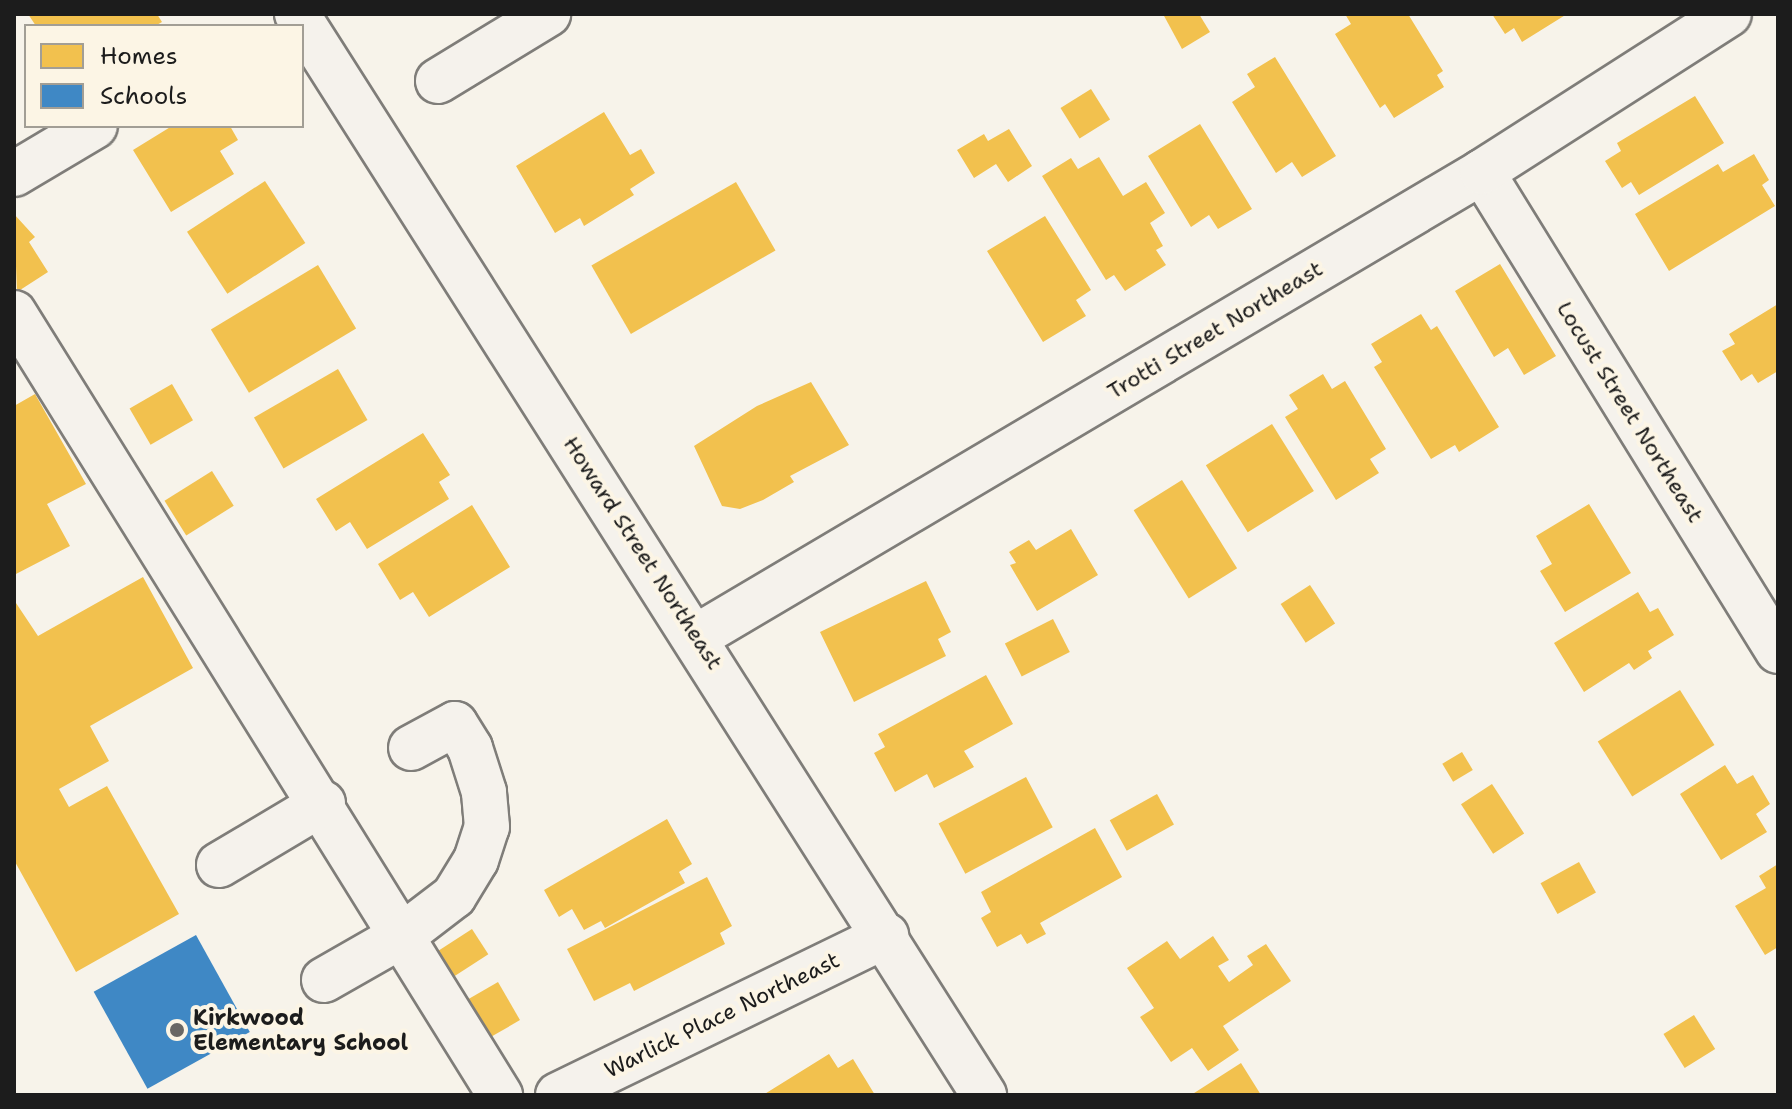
<!DOCTYPE html>
<html>
<head>
<meta charset="utf-8">
<style>
	body { margin:0 }
	#map { position:relative; width:1792px; height:1109px; overflow:hidden; background:#f7f3ea; font-family:"Shantell Sans",sans-serif }
	div>[style] { position:absolute }
	[style*='--x'] { left:calc(var(--x)*1px); top:calc(var(--y)*1px); width:calc(var(--w)*1px); rotate:calc(var(--a)*1deg) }
	.homes>* { inset:0; background:#f2c14e; transform-origin:0 0 }
	.schools>* { inset:0; background:#3f88c5; transform-origin:0 0 }
	.roads { filter:drop-shadow(2px 0 #7f7d79) drop-shadow(-2px 0 #7f7d79) drop-shadow(0 2px #7f7d79) drop-shadow(0 -2px #7f7d79) }
	.minor>* { height:44px; margin:-22px; padding:0 22px; transform-origin:22px; border-radius:22px; background:#f5f2ec }
	.dots>* { width:22px; height:22px; translate:-50% -50%; box-sizing:border-box; border:4px solid #fcf5e5; border-radius:50% }
	span { translate:-50% -50%; white-space:nowrap; text-align:center; line-height:1.15; -webkit-text-stroke:8px #fcf5e5; paint-order:stroke }
	.street-label { font-size:22px; color:#1c1c1c }
	.poi-label { font-size:22px; color:#1c1c1c; font-weight:700 }
	.left { translate:0 -50%; text-align:left }
	.frame { position:absolute; inset:0; border:16px solid #1c1c1c; pointer-events:none }
	.legend { position:absolute; left:24px; top:24px; width:280px; height:104px; box-sizing:border-box; background:#fcf5e5; border:2px solid #a29e95; margin:0; padding:10px 14px; list-style:none; font-size:24px; color:#1c1c1c }
	.legend li { display:flex; align-items:center; gap:16px; height:40px }
	.legend b { width:40px; border:2px solid #a29e95 }
</style>
</head>
<body>
<div id="map">
	<div class="homes">
		<div style="clip-path:polygon(28px 14px,157px 14px,162px 22px,155px 26px,36px 26px)"></div>
		<div style="clip-path:polygon(1163px 14px,1199px 14px,1210px 32px,1182px 49px)"></div>
		<div style="clip-path:polygon(1345px 14px,1408px 14px,1443px 71px,1437px 75px,1444px 87px,1394px 118px,1385px 104px,1380px 108px,1335px 34px,1351px 24px)"></div>
		<div style="clip-path:polygon(1492px 14px,1567px 14px,1522px 42px,1514px 28px,1505px 34px)"></div>
		<div style="clip-path:polygon(1275px 57px,1336px 156px,1302px 177px,1292px 162px,1276px 173px,1232px 102px,1255px 87px,1247px 74px)"></div>
		<div style="left:1091px;top:89px;width:36px;height:36px;rotate:58deg"></div>
		<div style="clip-path:polygon(1695px 96px,1724px 143px,1639px 195px,1631px 182px,1622px 188px,1605px 161px,1621px 151px,1617px 143px)"></div>
		<div style="clip-path:polygon(604px 112px,630px 155px,641px 149px,655px 173px,630px 189px,634px 195px,584px 226px,580px 218px,555px 233px,516px 166px)"></div>
		<div style="clip-path:polygon(1200px 124px,1252px 209px,1218px 229px,1209px 215px,1191px 227px,1148px 156px)"></div>
		<div style="clip-path:polygon(172px 126px,230px 126px,238px 140px,220px 151px,234px 174px,171px 212px,133px 150px)"></div>
		<div style="clip-path:polygon(1009px 129px,1032px 166px,1008px 182px,996px 164px,974px 178px,957px 150px,984px 134px,988px 141px)"></div>
		<div style="clip-path:polygon(1754px 154px,1769px 180px,1762px 185px,1775px 206px,1669px 271px,1635px 214px,1718px 164px,1723px 172px)"></div>
		<div style="clip-path:polygon(1099px 157px,1123px 196px,1146px 182px,1165px 213px,1150px 223px,1163px 246px,1156px 250px,1166px 265px,1125px 291px,1114px 275px,1106px 280px,1042px 176px,1071px 158px,1078px 169px)"></div>
		<div style="left:265px;top:181px;width:74px;height:93px;rotate:57deg"></div>
		<div style="left:736px;top:182px;width:79px;height:167px;rotate:60deg"></div>
		<div style="clip-path:polygon(14px 214px,35px 237px,29px 242px,48px 272px,17px 292px)"></div>
		<div style="clip-path:polygon(1045px 216px,1091px 290px,1076px 300px,1086px 316px,1043px 342px,987px 251px)"></div>
		<div style="clip-path:polygon(1500px 264px,1556px 356px,1524px 375px,1508px 348px,1494px 357px,1455px 291px)"></div>
		<div style="left:318px;top:265px;width:74px;height:125px;rotate:59deg"></div>
		<div style="clip-path:polygon(1778px 304px,1778px 371px,1758px 383px,1752px 374px,1741px 381px,1722px 351px,1735px 344px,1729px 334px)"></div>
		<div style="clip-path:polygon(1421px 314px,1431px 330px,1437px 326px,1499px 427px,1459px 452px,1455px 445px,1431px 459px,1374px 367px,1382px 362px,1371px 344px)"></div>
		<div style="left:338px;top:369px;width:59px;height:97px;rotate:60deg"></div>
		<div style="clip-path:polygon(1323px 374px,1332px 389px,1345px 381px,1386px 449px,1370px 459px,1379px 473px,1336px 500px,1285px 417px,1298px 409px,1289px 395px)"></div>
		<div style="clip-path:polygon(811px 382px,849px 445px,790px 476px,794px 482px,763px 500px,740px 509px,722px 506px,694px 446px,757px 406px)"></div>
		<div style="left:172px;top:384px;width:42px;height:49px;rotate:60deg"></div>
		<div style="clip-path:polygon(35px 394px,86px 484px,47px 504px,70px 546px,14px 575px,14px 406px)"></div>
		<div style="left:1272px;top:424px;width:79px;height:78px;rotate:58deg"></div>
		<div style="clip-path:polygon(423px 433px,450px 475px,439px 482px,449px 499px,367px 549px,350px 522px,336px 531px,316px 499px)"></div>
		<div style="left:212px;top:471px;width:41px;height:56px;rotate:58deg"></div>
		<div style="left:1182px;top:480px;width:104px;height:57px;rotate:58deg"></div>
		<div style="clip-path:polygon(1589px 504px,1631px 573px,1565px 612px,1540px 571px,1552px 564px,1536px 536px)"></div>
		<div style="clip-path:polygon(472px 505px,510px 567px,429px 617px,413px 592px,400px 600px,378px 564px)"></div>
		<div style="clip-path:polygon(1071px 529px,1098px 575px,1037px 611px,1010px 565px,1016px 563px,1009px 552px,1029px 540px,1036px 550px)"></div>
		<div style="clip-path:polygon(143px 577px,193px 668px,90px 726px,109px 761px,59px 789px,69px 807px,107px 786px,179px 914px,76px 972px,14px 860px,14px 600px,38px 636px)"></div>
		<div style="clip-path:polygon(926px 581px,951px 632px,938px 639px,946px 656px,854px 702px,820px 632px)"></div>
		<div style="left:1310px;top:585px;width:46px;height:35px;rotate:57deg"></div>
		<div style="clip-path:polygon(1638px 592px,1650px 612px,1658px 608px,1674px 635px,1648px 651px,1652px 658px,1634px 670px,1629px 663px,1584px 692px,1554px 643px)"></div>
		<div style="left:1053px;top:619px;width:37px;height:54px;rotate:63deg"></div>
		<div style="clip-path:polygon(986px 675px,1013px 724px,964px 751px,974px 767px,934px 788px,927px 774px,895px 792px,874px 753px,885px 747px,878px 734px)"></div>
		<div style="left:1680px;top:690px;width:65px;height:97px;rotate:58deg"></div>
		<div style="left:1462px;top:752px;width:21px;height:23px;rotate:59deg"></div>
		<div style="clip-path:polygon(1725px 765px,1737px 784px,1753px 775px,1770px 804px,1756px 814px,1767px 832px,1721px 860px,1680px 794px)"></div>
		<div style="left:1026px;top:777px;width:57px;height:99px;rotate:62deg"></div>
		<div style="left:1492px;top:784px;width:59px;height:37px;rotate:57deg"></div>
		<div style="left:1157px;top:794px;width:35px;height:54px;rotate:61deg"></div>
		<div style="clip-path:polygon(667px 819px,692px 864px,679px 872px,685px 883px,605px 928px,601px 921px,584px 930px,572px 909px,559px 917px,544px 890px)"></div>
		<div style="clip-path:polygon(1095px 828px,1122px 877px,1040px 923px,1046px 934px,1027px 944px,1021px 934px,997px 947px,981px 918px,991px 912px,981px 892px)"></div>
		<div style="left:1579px;top:862px;width:35px;height:44px;rotate:61deg"></div>
		<div style="clip-path:polygon(1778px 864px,1778px 947px,1765px 955px,1735px 906px,1766px 888px,1759px 876px)"></div>
		<div style="clip-path:polygon(707px 877px,732px 926px,720px 933px,725px 944px,634px 991px,630px 983px,594px 1001px,567px 949px)"></div>
		<div style="left:472px;top:929px;width:30px;height:41px;rotate:57deg"></div>
		<div style="clip-path:polygon(1213px 936px,1229px 960px,1218px 966px,1229px 982px,1253px 965px,1247px 956px,1266px 944px,1291px 981px,1223px 1026px,1239px 1050px,1208px 1071px,1192px 1048px,1171px 1062px,1140px 1017px,1154px 1008px,1127px 968px,1167px 941px,1180px 959px)"></div>
		<div style="left:498px;top:982px;width:44px;height:44px;rotate:60deg"></div>
		<div style="left:1694px;top:1015px;width:40px;height:36px;rotate:58deg"></div>
		<div style="clip-path:polygon(829px 1054px,838px 1068px,853px 1059px,875px 1095px,763px 1095px)"></div>
		<div style="clip-path:polygon(1241px 1063px,1261px 1095px,1191px 1095px)"></div>
	</div>
	<div class="schools">
		<div style="left:196px;top:935px;width:111px;height:117px;rotate:61deg"></div>
	</div>
	<div class="roads">
		<div class="minor">
			<div style="--x:297;--y:14;--w:1281;--a:57.56"></div>
			<div style="--x:438;--y:81;--w:129;--a:-31.3"></div>
			<div style="--x:1482;--y:172;--w:563;--a:58.29"></div>
			<div style="--x:14;--y:174;--w:94;--a:-30.7"></div>
			<div style="--x:14;--y:313;--w:921;--a:58.14"></div>
			<div style="--x:696;--y:637;--w:913;--a:-30.61"></div>
			<div style="--x:1482;--y:172;--w:293;--a:-32.6"></div>
			<div style="--x:219;--y:865;--w:121;--a:-30.8"></div>
			<div style="--x:324;--y:980;--w:91;--a:-29.7"></div>
			<div style="--x:403;--y:935;--w:64;--a:-37.4"></div>
			<div style="--x:454;--y:896;--w:42;--a:-58.6"></div>
			<div style="--x:476;--y:860;--w:35;--a:-72"></div>
			<div style="--x:487;--y:827;--w:35;--a:-95"></div>
			<div style="--x:484;--y:792;--w:46;--a:-107.7"></div>
			<div style="--x:470;--y:748;--w:28;--a:-122"></div>
			<div style="--x:455;--y:724;--w:50;--a:151.4"></div>
			<div style="--x:558;--y:1095;--w:365;--a:-25.9"></div>
		</div>
	</div>
	<div class="dots">
		<div style="left:177px;top:1030px;background:#696764"></div>
	</div>
	<div class="street-label">
		<span style="left:1215px;top:330px;rotate:-31deg">Trotti Street Northeast</span>
		<span style="left:1630px;top:412px;rotate:58deg">Locust Street Northeast</span>
		<span style="left:643px;top:553px;rotate:57deg">Howard Street Northeast</span>
		<span style="left:722px;top:1015px;rotate:-26deg">Warlick Place Northeast</span>
	</div>
	<div class="poi-label">
		<span class="left" style="left:193px;top:1030px">Kirkwood<br>Elementary School</span>
	</div>
	<div class="frame"></div>
	<ul class="legend">
	<li><b style="height:22px;background:#f2c14e"></b>Homes</li>
	<li><b style="height:22px;background:#3f88c5"></b>Schools</li>
	</ul>
</div>
</body>
</html>
